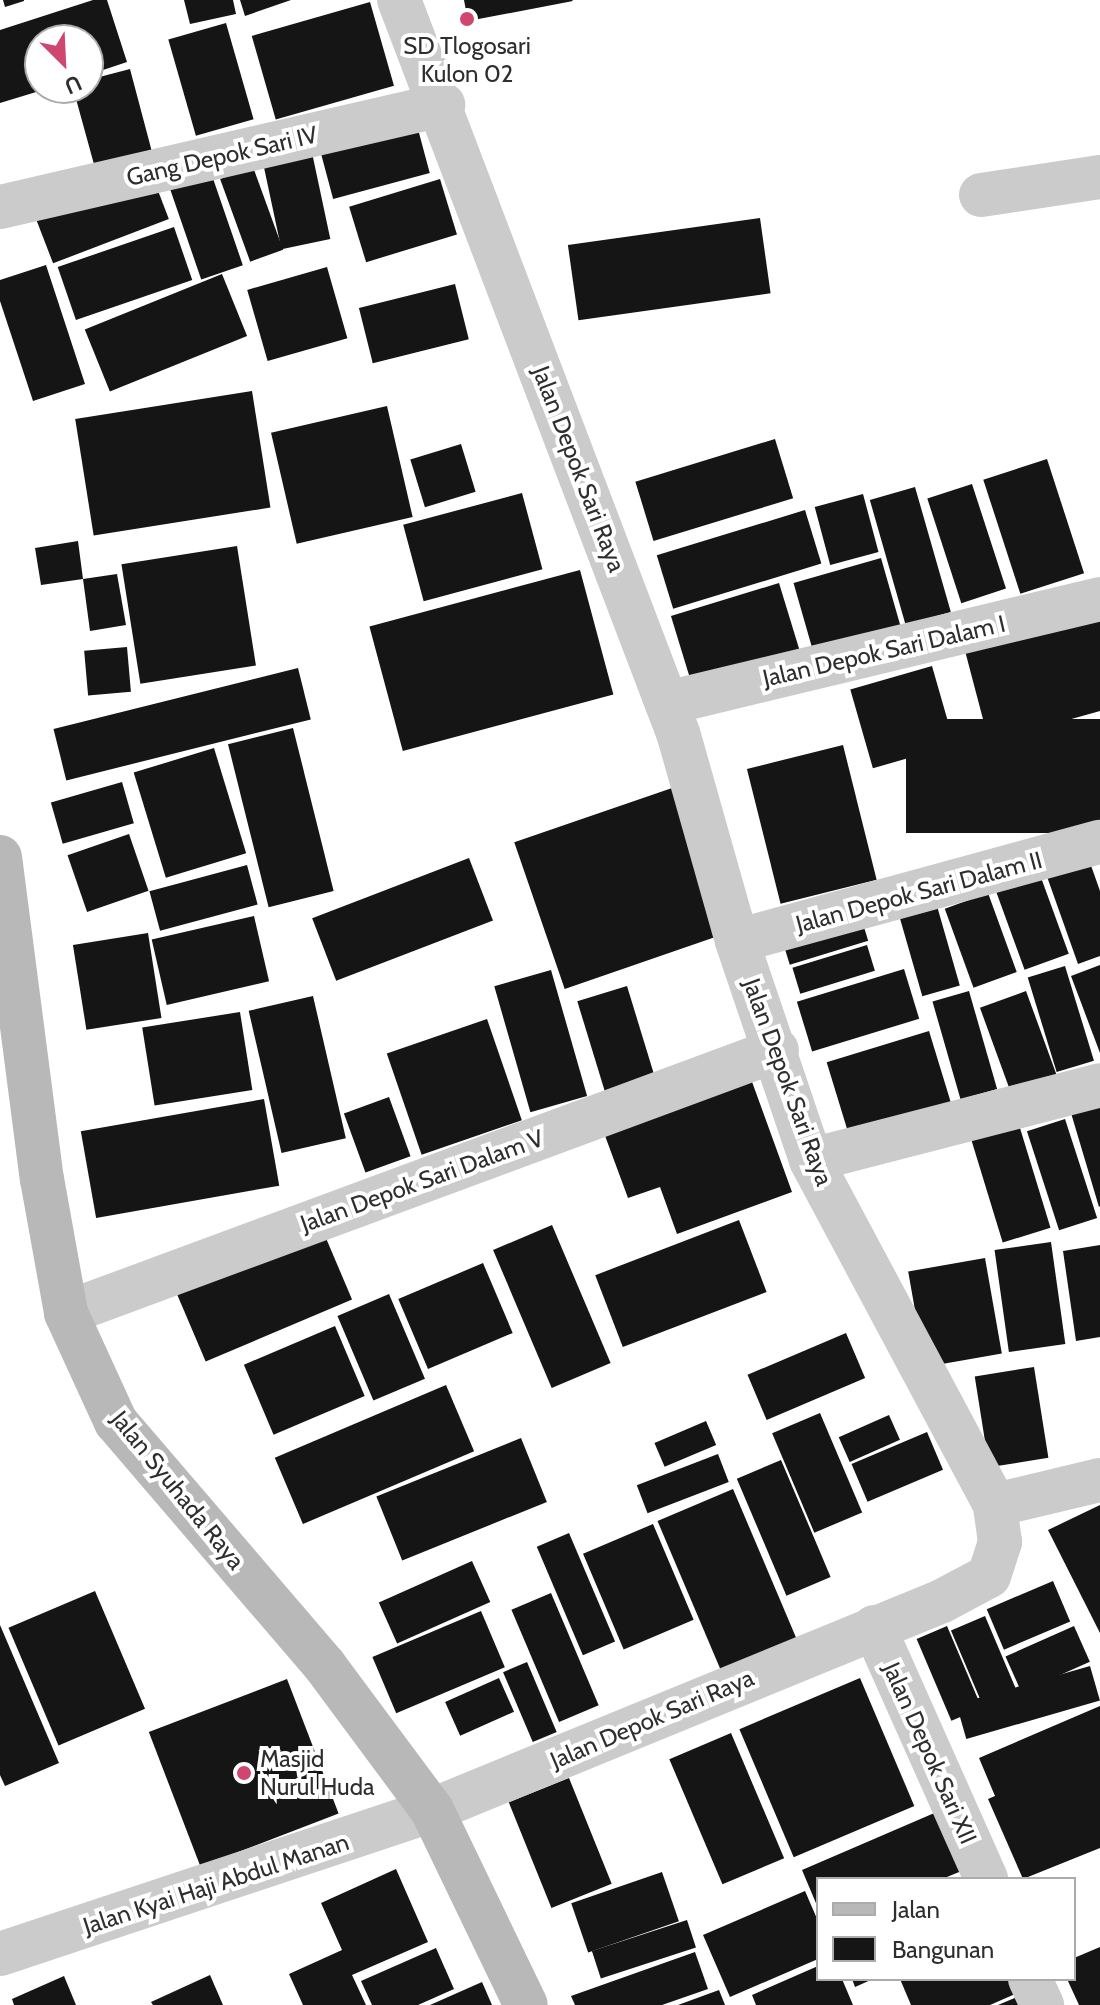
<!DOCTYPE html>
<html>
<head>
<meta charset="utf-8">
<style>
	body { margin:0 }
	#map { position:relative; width:1100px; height:2005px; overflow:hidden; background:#fff; font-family:Cabin,sans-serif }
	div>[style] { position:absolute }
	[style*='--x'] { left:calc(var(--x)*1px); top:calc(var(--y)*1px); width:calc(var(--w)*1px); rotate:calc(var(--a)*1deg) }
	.building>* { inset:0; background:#151515; transform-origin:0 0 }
	.street>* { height:44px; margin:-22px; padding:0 22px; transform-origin:22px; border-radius:22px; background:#cbcbcb }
	.secondary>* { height:44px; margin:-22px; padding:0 22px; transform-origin:22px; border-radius:22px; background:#b8b8b8 }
	.dots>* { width:22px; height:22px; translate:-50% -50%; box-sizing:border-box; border:4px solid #fff; border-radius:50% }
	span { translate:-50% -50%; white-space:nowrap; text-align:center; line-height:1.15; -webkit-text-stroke:8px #fff; paint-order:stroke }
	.poi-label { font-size:24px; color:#2e2e2e }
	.left { translate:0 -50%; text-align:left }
	.street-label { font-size:24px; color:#2e2e2e }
	.legend { position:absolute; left:816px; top:1877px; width:260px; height:104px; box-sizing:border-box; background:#fff; border:2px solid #ababab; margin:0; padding:10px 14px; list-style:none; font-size:24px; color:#2e2e2e }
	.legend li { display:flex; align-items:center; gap:16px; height:40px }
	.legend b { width:40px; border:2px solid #ababab }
	.north { position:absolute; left:24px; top:24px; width:80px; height:80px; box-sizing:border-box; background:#fff; border:2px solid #ababab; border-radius:50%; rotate:156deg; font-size:22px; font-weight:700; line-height:32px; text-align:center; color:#2e2e2e }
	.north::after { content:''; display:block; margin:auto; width:28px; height:36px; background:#cf466f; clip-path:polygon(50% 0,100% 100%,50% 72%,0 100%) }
</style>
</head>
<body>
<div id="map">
	<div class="building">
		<div style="clip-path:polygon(3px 0,24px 0,24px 1px,5px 7px)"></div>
		<div style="clip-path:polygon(93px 0,107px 0,127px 62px,88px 75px,88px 40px,40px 40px,40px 88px,46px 89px,0 103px,0 30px)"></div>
		<div style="clip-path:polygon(184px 0,233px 0,236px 14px,190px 24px)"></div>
		<div style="clip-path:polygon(240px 0,291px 0,245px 16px)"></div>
		<div style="clip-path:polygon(464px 0,572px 0,573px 1px,468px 21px)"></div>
		<div style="left:370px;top:2px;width:87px;height:123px;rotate:74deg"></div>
		<div style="left:226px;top:23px;width:100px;height:60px;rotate:74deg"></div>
		<div style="clip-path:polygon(130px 69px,152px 152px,95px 168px,73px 88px,88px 88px,88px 80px)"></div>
		<div style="left:415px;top:118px;width:57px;height:100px;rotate:75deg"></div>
		<div style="left:311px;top:148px;width:93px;height:50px;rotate:78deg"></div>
		<div style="left:208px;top:164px;width:107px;height:44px;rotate:71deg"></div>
		<div style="left:253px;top:167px;width:88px;height:35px;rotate:70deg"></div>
		<div style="left:152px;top:175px;width:47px;height:124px;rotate:69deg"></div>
		<div style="left:440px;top:179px;width:58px;height:95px;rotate:73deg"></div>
		<div style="left:760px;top:218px;width:76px;height:194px;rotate:82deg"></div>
		<div style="left:174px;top:227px;width:56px;height:123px;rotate:71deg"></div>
		<div style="clip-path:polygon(46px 265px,85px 384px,33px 401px,0 301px,0 280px)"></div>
		<div style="left:327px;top:267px;width:74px;height:83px;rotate:74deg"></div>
		<div style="left:222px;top:274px;width:67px;height:148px;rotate:68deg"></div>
		<div style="left:455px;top:284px;width:57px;height:99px;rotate:76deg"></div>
		<div style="left:252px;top:391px;width:118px;height:179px;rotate:81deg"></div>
		<div style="left:387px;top:406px;width:114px;height:119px;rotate:77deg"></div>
		<div style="left:775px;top:439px;width:62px;height:146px;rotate:73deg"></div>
		<div style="left:461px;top:444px;width:50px;height:53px;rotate:73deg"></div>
		<div style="left:1047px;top:459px;width:120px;height:67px;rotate:72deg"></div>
		<div style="left:972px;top:484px;width:110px;height:47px;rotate:72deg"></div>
		<div style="left:915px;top:487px;width:130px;height:47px;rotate:74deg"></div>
		<div style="left:522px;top:493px;width:79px;height:123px;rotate:75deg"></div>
		<div style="left:863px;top:494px;width:60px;height:50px;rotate:75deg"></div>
		<div style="left:805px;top:510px;width:56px;height:155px;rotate:73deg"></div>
		<div style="clip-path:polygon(78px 541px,83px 579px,117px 574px,126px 625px,90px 631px,83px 579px,41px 585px,35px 548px)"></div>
		<div style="left:237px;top:546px;width:121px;height:117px;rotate:81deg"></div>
		<div style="left:881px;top:558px;width:74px;height:91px;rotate:74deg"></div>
		<div style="left:580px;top:570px;width:129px;height:218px;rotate:75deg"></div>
		<div style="left:779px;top:583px;width:69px;height:113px;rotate:73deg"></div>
		<div style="clip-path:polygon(1100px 610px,1100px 711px,989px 742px,964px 647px)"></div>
		<div style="left:127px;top:647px;width:45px;height:43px;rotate:85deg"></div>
		<div style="left:932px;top:666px;width:82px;height:85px;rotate:74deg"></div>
		<div style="left:298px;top:668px;width:53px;height:252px;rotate:76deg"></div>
		<div style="left:1100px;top:719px;width:114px;height:194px;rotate:90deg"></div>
		<div style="left:293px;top:728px;width:168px;height:67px;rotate:76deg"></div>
		<div style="left:843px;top:745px;width:139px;height:99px;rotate:76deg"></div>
		<div style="left:214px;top:748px;width:110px;height:84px;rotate:73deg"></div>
		<div style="left:122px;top:782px;width:43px;height:74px;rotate:74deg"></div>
		<div style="left:675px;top:787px;width:155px;height:170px;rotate:71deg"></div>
		<div style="left:129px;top:834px;width:60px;height:65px;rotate:71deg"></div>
		<div style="clip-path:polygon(1088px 857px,1100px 891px,1100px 956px,1078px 964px,1045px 871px)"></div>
		<div style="left:469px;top:858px;width:67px;height:168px;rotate:69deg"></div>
		<div style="left:247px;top:865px;width:41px;height:101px;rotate:75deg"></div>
		<div style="left:1039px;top:872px;width:87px;height:47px;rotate:70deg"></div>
		<div style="left:988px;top:893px;width:84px;height:46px;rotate:70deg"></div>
		<div style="left:935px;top:899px;width:90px;height:39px;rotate:74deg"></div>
		<div style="left:860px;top:914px;width:28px;height:82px;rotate:73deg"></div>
		<div style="left:254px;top:916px;width:67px;height:105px;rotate:77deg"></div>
		<div style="left:148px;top:933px;width:86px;height:76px;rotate:81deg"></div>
		<div style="left:867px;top:945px;width:27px;height:78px;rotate:73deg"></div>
		<div style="clip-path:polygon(1100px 965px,1100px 1053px,1071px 976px)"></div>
		<div style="left:1065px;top:966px;width:99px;height:39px;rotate:73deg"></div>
		<div style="left:904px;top:969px;width:52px;height:112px;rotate:73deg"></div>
		<div style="left:551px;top:970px;width:131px;height:59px;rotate:74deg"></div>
		<div style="left:627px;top:986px;width:97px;height:52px;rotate:73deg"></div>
		<div style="left:969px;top:991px;width:102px;height:38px;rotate:74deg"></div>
		<div style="left:1026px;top:991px;width:94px;height:49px;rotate:70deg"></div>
		<div style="left:313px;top:996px;width:146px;height:66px;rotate:77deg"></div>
		<div style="left:240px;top:1012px;width:79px;height:99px;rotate:81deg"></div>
		<div style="left:487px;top:1019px;width:107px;height:106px;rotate:71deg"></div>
		<div style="left:929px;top:1031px;width:75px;height:107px;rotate:73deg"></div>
		<div style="clip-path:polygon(751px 1079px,792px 1192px,677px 1234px,660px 1187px,628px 1198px,604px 1133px)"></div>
		<div style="left:389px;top:1097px;width:63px;height:48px;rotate:70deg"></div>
		<div style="left:264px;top:1099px;width:88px;height:186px;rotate:80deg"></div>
		<div style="clip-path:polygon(1100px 1104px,1100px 1206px,1099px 1207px,1071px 1113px)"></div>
		<div style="left:1016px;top:1115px;width:118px;height:50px;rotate:73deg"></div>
		<div style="left:1065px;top:1119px;width:104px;height:40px;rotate:72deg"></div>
		<div style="left:739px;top:1220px;width:77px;height:154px;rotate:69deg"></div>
		<div style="left:320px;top:1224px;width:82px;height:159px;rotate:67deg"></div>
		<div style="left:552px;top:1225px;width:150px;height:64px;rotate:67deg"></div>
		<div style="left:1051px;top:1242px;width:103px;height:57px;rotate:82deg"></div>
		<div style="clip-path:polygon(1100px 1245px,1100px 1337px,1076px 1341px,1063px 1251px)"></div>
		<div style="left:985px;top:1258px;width:97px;height:78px;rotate:80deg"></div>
		<div style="left:483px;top:1263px;width:76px;height:92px;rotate:67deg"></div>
		<div style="left:389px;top:1294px;width:92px;height:56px;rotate:67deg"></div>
		<div style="left:335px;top:1326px;width:76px;height:99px;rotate:67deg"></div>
		<div style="left:846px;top:1333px;width:49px;height:107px;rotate:67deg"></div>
		<div style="left:1034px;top:1367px;width:92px;height:60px;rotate:81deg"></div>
		<div style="left:446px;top:1385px;width:72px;height:186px;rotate:67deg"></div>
		<div style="left:820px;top:1413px;width:108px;height:52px;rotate:67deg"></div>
		<div style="left:889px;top:1415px;width:27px;height:55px;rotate:66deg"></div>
		<div style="left:706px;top:1421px;width:26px;height:56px;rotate:67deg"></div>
		<div style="left:927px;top:1432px;width:41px;height:82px;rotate:67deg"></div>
		<div style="left:521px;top:1438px;width:69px;height:156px;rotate:68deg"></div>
		<div style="left:718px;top:1454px;width:30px;height:87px;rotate:69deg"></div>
		<div style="left:781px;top:1460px;width:127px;height:48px;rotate:67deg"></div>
		<div style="left:733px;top:1489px;width:174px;height:82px;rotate:67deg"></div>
		<div style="clip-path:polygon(1100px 1505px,1100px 1633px,1048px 1530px)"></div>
		<div style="left:653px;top:1524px;width:104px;height:76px;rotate:67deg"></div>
		<div style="left:569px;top:1533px;width:118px;height:35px;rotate:67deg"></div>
		<div style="left:472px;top:1561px;width:45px;height:102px;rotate:66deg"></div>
		<div style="left:1053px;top:1581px;width:44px;height:72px;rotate:67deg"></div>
		<div style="left:95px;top:1591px;width:128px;height:94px;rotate:67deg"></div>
		<div style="left:551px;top:1593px;width:122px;height:43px;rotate:67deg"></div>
		<div style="left:481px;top:1611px;width:61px;height:118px;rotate:67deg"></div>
		<div style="left:985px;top:1616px;width:83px;height:37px;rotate:67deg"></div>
		<div style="clip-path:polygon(0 1625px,59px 1763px,5px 1786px,0 1775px)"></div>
		<div style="left:947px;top:1626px;width:89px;height:33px;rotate:67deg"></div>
		<div style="left:1074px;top:1626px;width:39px;height:75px;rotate:66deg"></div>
		<div style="left:527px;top:1662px;width:76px;height:26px;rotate:67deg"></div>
		<div style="left:1090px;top:1666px;width:36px;height:139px;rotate:74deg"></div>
		<div style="left:499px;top:1678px;width:37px;height:59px;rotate:66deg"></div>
		<div style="left:860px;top:1678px;width:139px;height:131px;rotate:67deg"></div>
		<div style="left:287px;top:1679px;width:144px;height:148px;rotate:69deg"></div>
		<div style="clip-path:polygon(1100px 1706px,1100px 1848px,1023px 1879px,988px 1799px,995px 1796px,979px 1758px)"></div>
		<div style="left:731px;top:1733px;width:136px;height:67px;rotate:67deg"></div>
		<div style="left:569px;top:1778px;width:114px;height:65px;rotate:68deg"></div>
		<div style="clip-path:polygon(939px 1811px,964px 1870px,942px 1879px,818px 1879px,818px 1908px,802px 1870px)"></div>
		<div style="clip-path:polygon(396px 1869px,428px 1942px,352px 1975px,366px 2005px,303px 2005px,289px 1974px,342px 1950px,321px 1903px)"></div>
		<div style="left:662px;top:1872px;width:52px;height:96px;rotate:71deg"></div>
		<div style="clip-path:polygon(805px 1891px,818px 1921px,818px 1959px,730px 1997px,703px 1935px)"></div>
		<div style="left:687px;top:1920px;width:29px;height:100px;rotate:72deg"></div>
		<div style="clip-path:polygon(1100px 1947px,1100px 2005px,1079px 2005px,1067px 1979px,1074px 1979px,1074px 1958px)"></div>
		<div style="clip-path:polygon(436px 1948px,454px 1989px,418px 2005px,372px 2005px,361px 1981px)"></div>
		<div style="clip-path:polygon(695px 1952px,708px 1989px,662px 2005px,575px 2005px,571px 1996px)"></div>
		<div style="clip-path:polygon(818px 1966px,818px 1979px,842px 1979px,853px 2005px,756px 2005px,752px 1995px)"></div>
		<div style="clip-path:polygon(210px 1975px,223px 2005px,153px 2005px,151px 2002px)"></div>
		<div style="clip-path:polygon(64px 1976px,76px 2005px,14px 2005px,12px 1999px)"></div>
		<div style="clip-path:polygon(852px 1979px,873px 1979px,855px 1987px)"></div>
		<div style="clip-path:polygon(900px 1979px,1014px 1979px,1020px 1992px,990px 2005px,911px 2005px)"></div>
		<div style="clip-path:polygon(482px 1982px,492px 2005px,430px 2005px)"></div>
		<div style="clip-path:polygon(719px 1990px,725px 2005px,678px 2005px)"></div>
		<div style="clip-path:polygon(1017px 1997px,1020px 2005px,998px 2005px)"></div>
	</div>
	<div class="street">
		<div style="--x:981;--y:195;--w:120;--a:-8.6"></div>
		<div style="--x:0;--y:207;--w:455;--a:-13"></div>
		<div style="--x:667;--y:703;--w:445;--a:-13.5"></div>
		<div style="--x:737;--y:941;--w:376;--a:-15.3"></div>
		<div style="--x:811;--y:1160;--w:299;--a:-14.5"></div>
		<div style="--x:66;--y:1313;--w:758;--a:-20.3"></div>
		<div style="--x:995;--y:1505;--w:108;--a:-13.4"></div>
		<div style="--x:874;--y:1627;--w:276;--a:66"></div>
		<div style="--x:0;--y:1954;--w:455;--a:-18.4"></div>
		<div style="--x:432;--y:1810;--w:551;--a:-22.28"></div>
		<div style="--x:942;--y:1601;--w:53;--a:-28"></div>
		<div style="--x:989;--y:1576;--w:36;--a:-72"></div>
		<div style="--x:1000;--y:1542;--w:37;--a:-98"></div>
		<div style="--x:995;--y:1505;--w:391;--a:-118.1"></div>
		<div style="--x:811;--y:1160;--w:231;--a:-108.7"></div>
		<div style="--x:737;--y:941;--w:216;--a:-105.8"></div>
		<div style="--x:678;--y:733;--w:784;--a:-110.84"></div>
		<div style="--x:1030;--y:1979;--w:29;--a:65"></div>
	</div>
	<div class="secondary">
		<div style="--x:0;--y:857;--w:325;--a:82.6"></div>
		<div style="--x:42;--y:1179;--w:136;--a:79.8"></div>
		<div style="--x:66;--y:1313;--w:120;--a:65.4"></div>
		<div style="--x:116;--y:1422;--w:321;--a:49.4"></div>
		<div style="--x:325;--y:1666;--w:179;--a:53.4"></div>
		<div style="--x:432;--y:1810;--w:216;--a:64.3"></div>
	</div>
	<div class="dots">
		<div style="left:467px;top:19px;background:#cf466f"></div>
		<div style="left:244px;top:1773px;background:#cf466f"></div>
	</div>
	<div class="poi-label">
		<span style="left:467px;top:60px">SD Tlogosari<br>Kulon 02</span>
		<span class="left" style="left:260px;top:1773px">Masjid<br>Nurul Huda</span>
	</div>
	<div class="street-label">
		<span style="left:222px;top:156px;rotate:-13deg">Gang Depok Sari IV</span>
		<span style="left:579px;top:469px;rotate:69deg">Jalan Depok Sari Raya</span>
		<span style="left:884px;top:651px;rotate:-13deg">Jalan Depok Sari Dalam I</span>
		<span style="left:919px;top:892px;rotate:-15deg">Jalan Depok Sari Dalam II</span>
		<span style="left:788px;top:1082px;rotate:70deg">Jalan Depok Sari Raya</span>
		<span style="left:422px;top:1181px;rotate:-20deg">Jalan Depok Sari Dalam V</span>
		<span style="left:178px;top:1490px;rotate:51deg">Jalan Syuhada Raya</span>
		<span style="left:652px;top:1719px;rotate:-23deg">Jalan Depok Sari Raya</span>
		<span style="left:930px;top:1753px;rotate:66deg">Jalan Depok Sari XII</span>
		<span style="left:216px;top:1884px;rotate:-18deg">Jalan Kyai Haji Abdul Manan</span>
	</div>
	<ul class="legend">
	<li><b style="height:10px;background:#b8b8b8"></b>Jalan</li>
	<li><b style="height:22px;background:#151515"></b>Bangunan</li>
	</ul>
	<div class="north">U</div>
</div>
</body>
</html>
